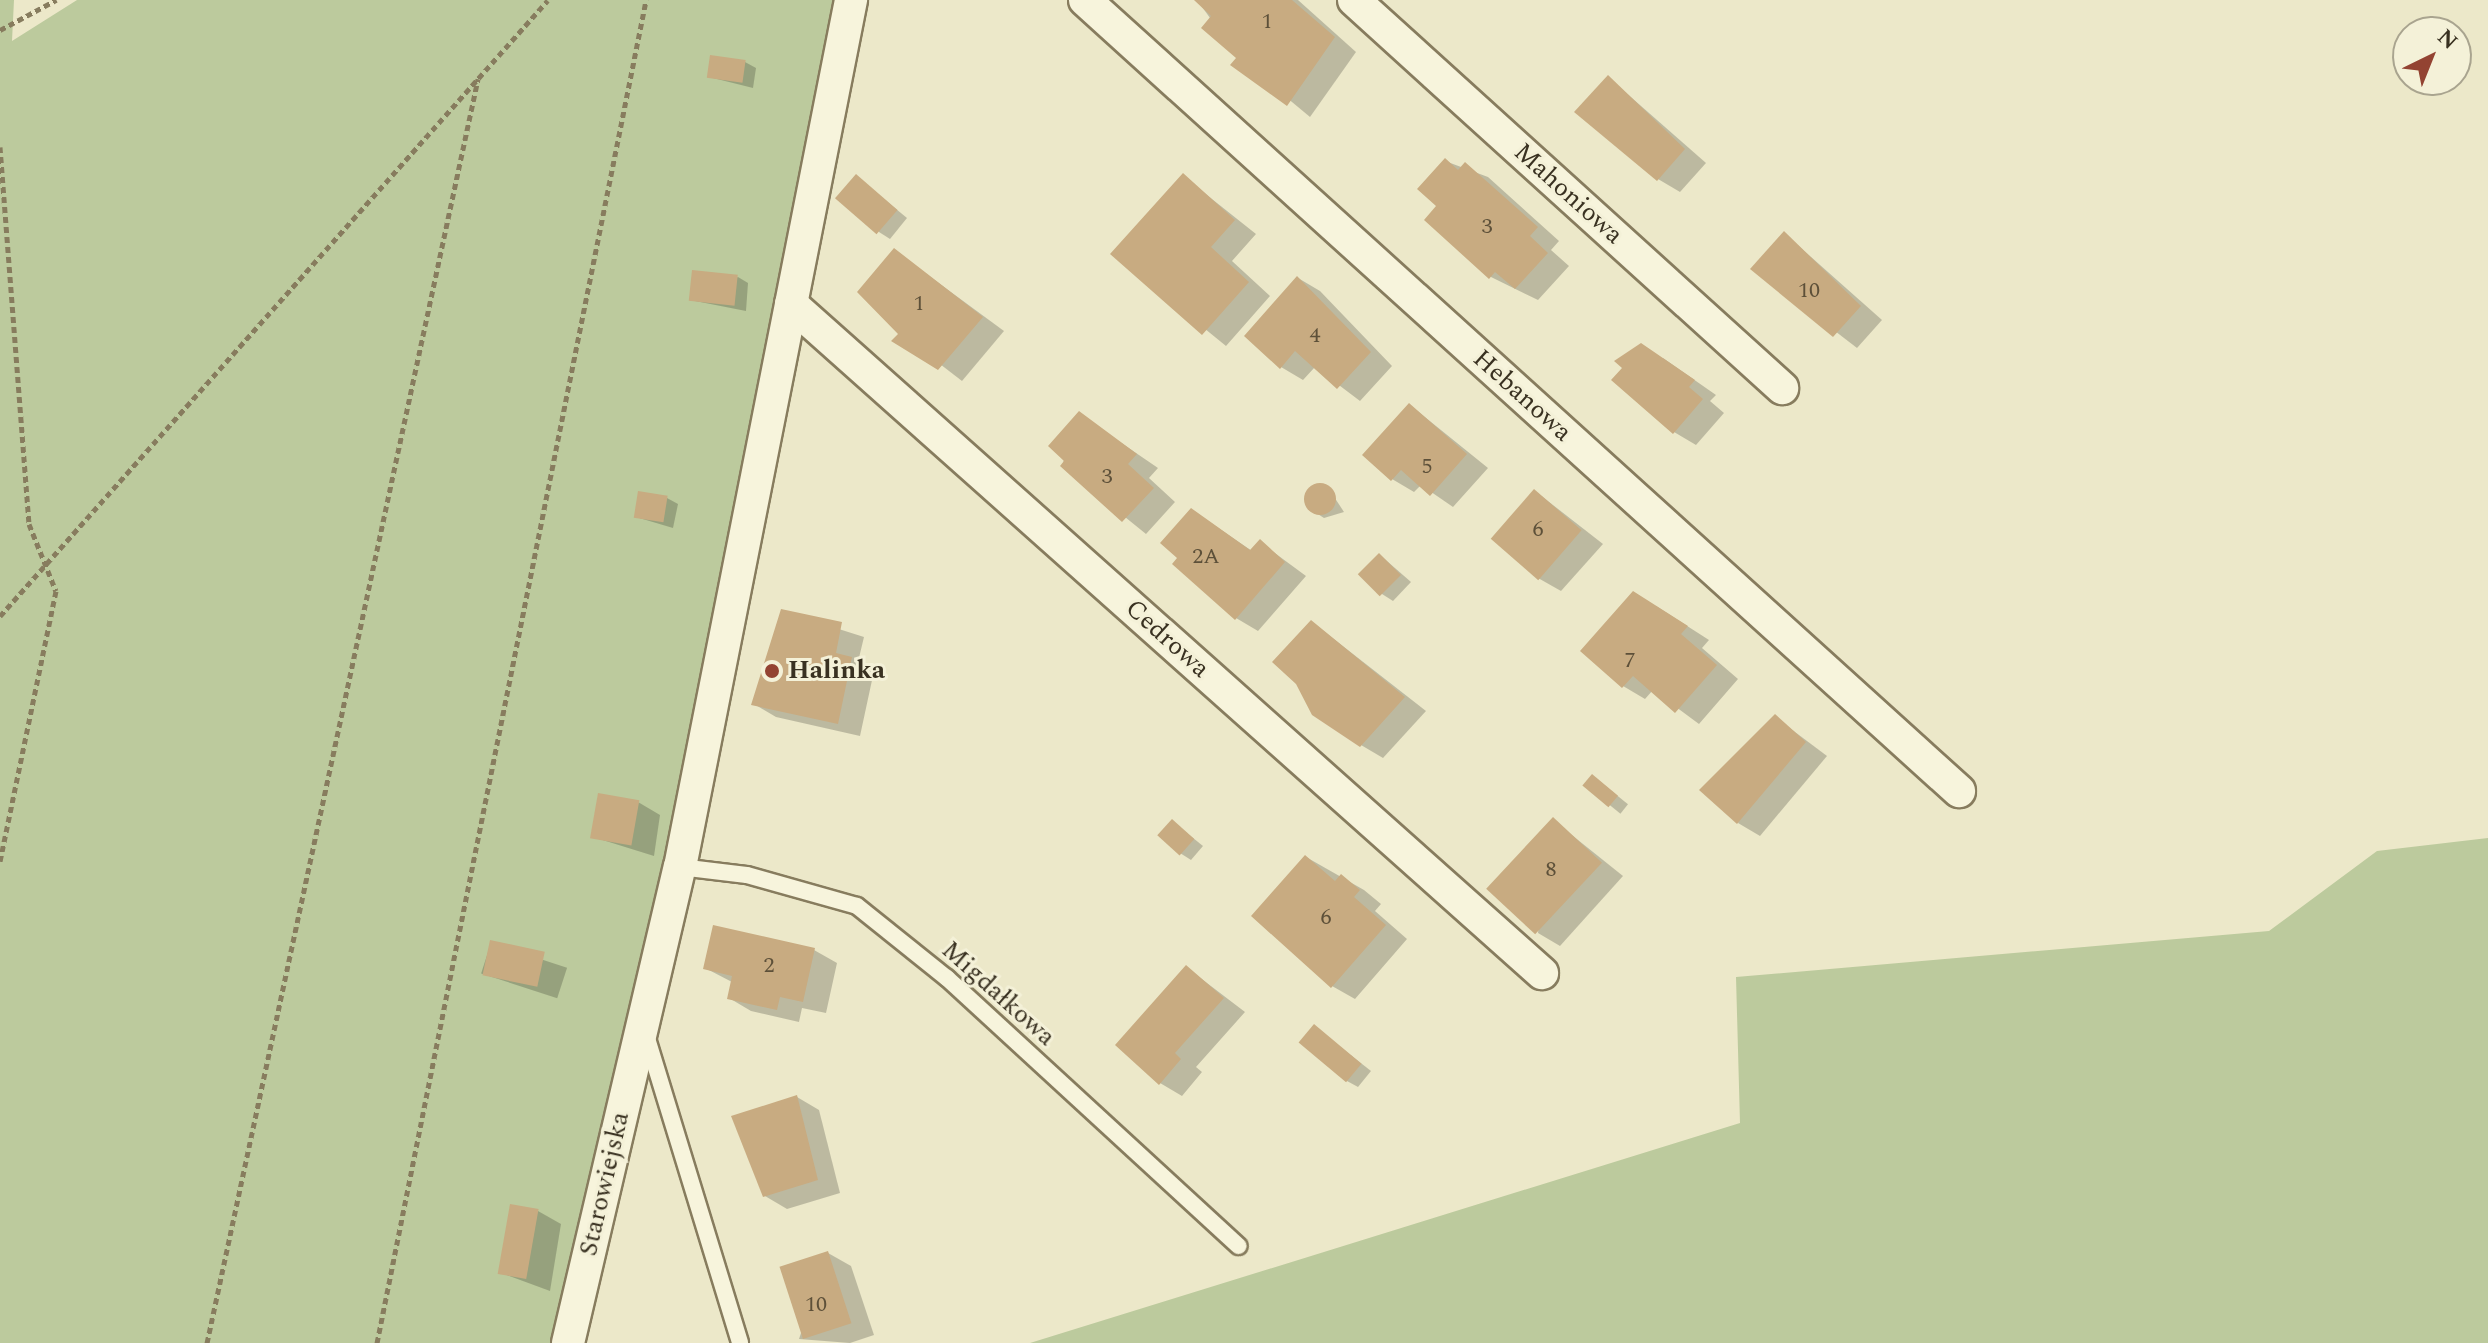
<!DOCTYPE html>
<html>
<head>
<meta charset="utf-8">
<style>
	body { margin:0 }
	#map { position:relative; width:2488px; height:1343px; overflow:hidden; background:#ece8c9; font-family:Spectral,serif }
	div>[style] { position:absolute }
	[style*='--x'] { left:calc(var(--x)*1px); top:calc(var(--y)*1px); width:calc(var(--w)*1px); rotate:calc(var(--a)*1deg) }
	.green>* { inset:0; background:#bcca9d }
	.shadow>* { inset:0; background:#0003; transform-origin:0 0 }
	.building>* { inset:0; background:#c8ab81; transform-origin:0 0 }
	.round { border-radius:50% }
	.path>* { height:5px; margin-top:-2.5px; transform-origin:0; background:repeating-linear-gradient(90deg,#877c5e 0 6px,transparent 0 10px) }
	.roads { filter:drop-shadow(2px 0 #877c5e) drop-shadow(-2px 0 #877c5e) drop-shadow(0 2px #877c5e) drop-shadow(0 -2px #877c5e) }
	.lane>* { height:16px; margin:-8px; padding:0 8px; transform-origin:8px; border-radius:8px; background:#f7f4dc }
	.street>* { height:32px; margin:-16px; padding:0 16px; transform-origin:16px; border-radius:16px; background:#f7f4dc }
	.dots>* { width:22px; height:22px; translate:-50% -50%; box-sizing:border-box; border:4px solid #f4f1d8; border-radius:50% }
	span { translate:-50% -50%; white-space:nowrap; text-align:center; line-height:1.15; -webkit-text-stroke:6px #f4f1d8; paint-order:stroke }
	.number-label { font-size:22px; color:#5d5039 }
	.number-label span { -webkit-text-stroke-width:0 }
	.street-label { font-size:26px; color:#393121 }
	.poi-label { font-size:26px; color:#393121; font-weight:700 }
	.left { translate:0 -50%; text-align:left }
	.north { position:absolute; left:2392px; top:16px; width:80px; height:80px; box-sizing:border-box; background:#f4f1d8; border:2px solid #a9a48f; border-radius:50%; rotate:43deg; font-size:22px; font-weight:700; line-height:32px; text-align:center; color:#393121 }
	.north::after { content:''; display:block; margin:auto; width:28px; height:36px; background:#934332; clip-path:polygon(50% 0,100% 100%,50% 72%,0 100%) }
</style>
</head>
<body>
<div id="map">
	<div class="green">
		<div style="clip-path:polygon(0 0,14px 0,12px 41px,77px 0,849px 0,585px 1343px,0 1343px)"></div>
		<div style="clip-path:polygon(2488px 838px,2488px 1343px,1030px 1343px,1740px 1123px,1736px 977px,2269px 931px,2377px 851px)"></div>
	</div>
	<div class="shadow">
		<div style="clip-path:polygon(1197px 0,1298px 0,1356px 52px,1310px 117px,1239px 58px)"></div>
		<div style="clip-path:polygon(745px 62px,756px 68px,753px 88px,709px 77px)"></div>
		<div style="clip-path:polygon(1608px 77px,1706px 163px,1680px 192px,1658px 179px)"></div>
		<div style="clip-path:polygon(1445px 161px,1488px 177px,1559px 241px,1551px 250px,1569px 266px,1538px 300px,1491px 277px,1439px 206px)"></div>
		<div style="clip-path:polygon(856px 176px,907px 218px,890px 239px,879px 232px)"></div>
		<div style="clip-path:polygon(1183px 176px,1256px 234px,1232px 261px,1270px 296px,1226px 346px,1113px 254px)"></div>
		<div style="clip-path:polygon(1784px 233px,1882px 320px,1857px 348px,1753px 268px)"></div>
		<div style="clip-path:polygon(895px 251px,1004px 331px,962px 381px,901px 334px)"></div>
		<div style="clip-path:polygon(738px 277px,748px 283px,746px 311px,690px 300px)"></div>
		<div style="clip-path:polygon(1298px 278px,1320px 291px,1392px 366px,1360px 401px,1315px 367px,1303px 380px,1281px 367px)"></div>
		<div style="clip-path:polygon(1663px 358px,1716px 395px,1710px 401px,1724px 413px,1696px 445px,1674px 432px)"></div>
		<div style="clip-path:polygon(1410px 405px,1488px 468px,1453px 507px,1421px 485px,1414px 492px,1392px 479px)"></div>
		<div style="clip-path:polygon(1079px 414px,1158px 468px,1149px 478px,1175px 502px,1146px 534px,1062px 466px)"></div>
		<div style="clip-path:polygon(1327px 486px,1344px 512px,1324px 518px,1313px 511px,1309px 490px)"></div>
		<div style="clip-path:polygon(1535px 491px,1603px 544px,1561px 591px,1538px 578px)"></div>
		<div style="clip-path:polygon(667px 498px,678px 504px,673px 528px,636px 517px)"></div>
		<div style="clip-path:polygon(1192px 510px,1252px 551px,1260px 542px,1306px 576px,1258px 631px,1236px 618px,1180px 558px)"></div>
		<div style="clip-path:polygon(1380px 555px,1411px 582px,1393px 601px,1382px 594px)"></div>
		<div style="clip-path:polygon(1656px 606px,1709px 640px,1702px 648px,1738px 679px,1699px 724px,1653px 690px,1645px 699px,1623px 686px)"></div>
		<div style="clip-path:polygon(782px 611px,864px 637px,858px 662px,874px 671px,860px 736px,776px 717px,754px 704px)"></div>
		<div style="clip-path:polygon(1312px 622px,1426px 711px,1383px 758px,1361px 745px)"></div>
		<div style="clip-path:polygon(1775px 717px,1827px 756px,1760px 836px,1738px 823px)"></div>
		<div style="left:1593px;top:776px;width:45px;height:12px;rotate:39deg"></div>
		<div style="clip-path:polygon(638px 802px,660px 815px,654px 856px,593px 837px)"></div>
		<div style="clip-path:polygon(1553px 820px,1623px 876px,1560px 946px,1538px 933px)"></div>
		<div style="clip-path:polygon(1172px 821px,1203px 846px,1191px 860px,1180px 853px)"></div>
		<div style="clip-path:polygon(1306px 857px,1364px 890px,1381px 904px,1375px 911px,1407px 939px,1355px 999px,1332px 986px)"></div>
		<div style="left:491px;top:943px;width:80px;height:32px;rotate:18deg"></div>
		<div style="clip-path:polygon(814px 950px,837px 963px,826px 1013px,802px 1008px,799px 1022px,751px 1011px,729px 998px,732px 982px,705px 968px)"></div>
		<div style="clip-path:polygon(1186px 967px,1245px 1012px,1196px 1067px,1202px 1072px,1182px 1096px,1160px 1083px)"></div>
		<div style="clip-path:polygon(1315px 1027px,1371px 1071px,1358px 1087px,1347px 1081px)"></div>
		<div style="clip-path:polygon(797px 1097px,819px 1110px,840px 1193px,787px 1209px,765px 1196px)"></div>
		<div style="clip-path:polygon(538px 1211px,561px 1224px,550px 1291px,501px 1273px)"></div>
		<div style="clip-path:polygon(828px 1253px,851px 1266px,874px 1335px,850px 1343px,799px 1339px)"></div>
	</div>
	<div class="building">
		<div style="clip-path:polygon(1194px 0,1292px 0,1335px 37px,1287px 106px,1230px 65px,1236px 58px,1201px 28px,1211px 16px)"></div>
		<div style="left:710px;top:55px;width:36px;height:23px;rotate:8deg"></div>
		<div style="clip-path:polygon(1608px 75px,1685px 149px,1657px 181px,1574px 112px)"></div>
		<div style="clip-path:polygon(1445px 158px,1458px 170px,1465px 162px,1538px 227px,1530px 236px,1548px 253px,1515px 289px,1495px 272px,1489px 279px,1424px 220px,1436px 206px,1417px 189px)"></div>
		<div style="clip-path:polygon(1183px 173px,1235px 220px,1211px 247px,1249px 282px,1202px 335px,1110px 254px)"></div>
		<div style="left:856px;top:174px;width:55px;height:32px;rotate:41deg"></div>
		<div style="clip-path:polygon(1784px 231px,1861px 306px,1833px 337px,1750px 269px)"></div>
		<div style="clip-path:polygon(894px 248px,983px 317px,938px 370px,891px 341px,898px 334px,857px 292px)"></div>
		<div style="left:692px;top:270px;width:46px;height:31px;rotate:6deg"></div>
		<div style="clip-path:polygon(1297px 276px,1371px 352px,1337px 389px,1295px 351px,1280px 369px,1244px 336px)"></div>
		<div style="clip-path:polygon(1641px 343px,1695px 380px,1689px 387px,1703px 399px,1673px 434px,1611px 380px,1622px 368px,1614px 361px)"></div>
		<div style="clip-path:polygon(1409px 403px,1467px 454px,1430px 496px,1401px 470px,1391px 481px,1362px 455px)"></div>
		<div style="clip-path:polygon(1079px 411px,1137px 454px,1128px 464px,1154px 488px,1122px 522px,1060px 466px,1064px 461px,1048px 446px)"></div>
		<div class="round" style="left:1304px;top:483px;width:32px;height:32px"></div>
		<div style="left:1534px;top:489px;width:63px;height:66px;rotate:41deg"></div>
		<div style="left:638px;top:491px;width:30px;height:27px;rotate:9deg"></div>
		<div style="clip-path:polygon(1191px 508px,1250px 550px,1260px 539px,1285px 562px,1235px 620px,1172px 564px,1177px 558px,1160px 543px)"></div>
		<div style="left:1379px;top:553px;width:31px;height:30px;rotate:45deg"></div>
		<div style="clip-path:polygon(1633px 591px,1688px 626px,1681px 634px,1717px 665px,1675px 713px,1633px 676px,1622px 688px,1580px 651px)"></div>
		<div style="clip-path:polygon(781px 609px,842px 622px,836px 653px,852px 657px,838px 724px,751px 705px)"></div>
		<div style="clip-path:polygon(1311px 620px,1405px 697px,1360px 747px,1312px 715px,1296px 684px,1272px 662px)"></div>
		<div style="clip-path:polygon(1775px 714px,1806px 742px,1737px 824px,1699px 790px)"></div>
		<div style="left:1592px;top:774px;width:34px;height:15px;rotate:40deg"></div>
		<div style="left:598px;top:793px;width:42px;height:46px;rotate:10deg"></div>
		<div style="left:1553px;top:817px;width:67px;height:98px;rotate:43deg"></div>
		<div style="left:1172px;top:819px;width:30px;height:22px;rotate:42deg"></div>
		<div style="clip-path:polygon(1305px 855px,1335px 881px,1341px 874px,1360px 890px,1354px 897px,1386px 925px,1331px 988px,1251px 916px)"></div>
		<div style="clip-path:polygon(713px 925px,815px 948px,803px 1002px,780px 997px,777px 1010px,727px 999px,732px 976px,703px 969px)"></div>
		<div style="left:490px;top:940px;width:56px;height:36px;rotate:12deg"></div>
		<div style="clip-path:polygon(1186px 965px,1224px 998px,1175px 1053px,1181px 1059px,1159px 1085px,1115px 1045px)"></div>
		<div style="left:1314px;top:1024px;width:62px;height:24px;rotate:40deg"></div>
		<div style="clip-path:polygon(797px 1095px,818px 1180px,763px 1197px,731px 1116px)"></div>
		<div style="left:510px;top:1204px;width:29px;height:71px;rotate:10deg"></div>
		<div style="left:828px;top:1251px;width:76px;height:51px;rotate:72deg"></div>
	</div>
	<div class="path">
		<div style="--x:0;--y:30;--w:64;--a:-28.2"></div>
		<div style="--x:0;--y:147;--w:378;--a:85.6"></div>
		<div style="--x:29;--y:524;--w:72;--a:68.1"></div>
		<div style="--x:56;--y:591;--w:276;--a:101.7"></div>
		<div style="--x:0;--y:616;--w:824;--a:-48.34"></div>
		<div style="--x:207;--y:1343;--w:1293;--a:-77.9"></div>
		<div style="--x:377;--y:1343;--w:1370;--a:-78.67"></div>
	</div>
	<div class="roads">
		<div class="lane">
			<div style="--x:680;--y:867;--w:67;--a:6.8"></div>
			<div style="--x:747;--y:875;--w:114;--a:15.7"></div>
			<div style="--x:857;--y:906;--w:115;--a:38.7"></div>
			<div style="--x:947;--y:978;--w:396;--a:42.6"></div>
			<div style="--x:646;--y:1035;--w:322;--a:73"></div>
		</div>
		<div class="street">
			<div style="--x:1085;--y:0;--w:1179;--a:42.15"></div>
			<div style="--x:1354;--y:0;--w:578;--a:42.19"></div>
			<div style="--x:791;--y:304;--w:1006;--a:41.7"></div>
			<div style="--x:568;--y:1343;--w:489;--a:-76.8"></div>
			<div style="--x:680;--y:867;--w:884;--a:-78.84"></div>
		</div>
	</div>
	<div class="dots">
		<div style="left:772px;top:671px;background:#934332"></div>
	</div>
	<div class="number-label">
		<span style="left:1267px;top:22px">1</span>
		<span style="left:1487px;top:227px">3</span>
		<span style="left:1809px;top:291px">10</span>
		<span style="left:919px;top:304px">1</span>
		<span style="left:1315px;top:336px">4</span>
		<span style="left:1427px;top:467px">5</span>
		<span style="left:1107px;top:477px">3</span>
		<span style="left:1538px;top:530px">6</span>
		<span style="left:1206px;top:557px">2A</span>
		<span style="left:1630px;top:661px">7</span>
		<span style="left:1551px;top:870px">8</span>
		<span style="left:1326px;top:918px">6</span>
		<span style="left:769px;top:966px">2</span>
		<span style="left:816px;top:1305px">10</span>
	</div>
	<div class="street-label">
		<span style="left:1568px;top:194px;rotate:42deg">Mahoniowa</span>
		<span style="left:1522px;top:396px;rotate:42deg">Hebanowa</span>
		<span style="left:1167px;top:639px;rotate:42deg">Cedrowa</span>
		<span style="left:998px;top:994px;rotate:42deg">Migdałkowa</span>
		<span style="left:605px;top:1184px;rotate:-77deg">Starowiejska</span>
	</div>
	<div class="poi-label">
		<span class="left" style="left:788px;top:671px">Halinka</span>
	</div>
	<div class="north">N</div>
</div>
</body>
</html>
